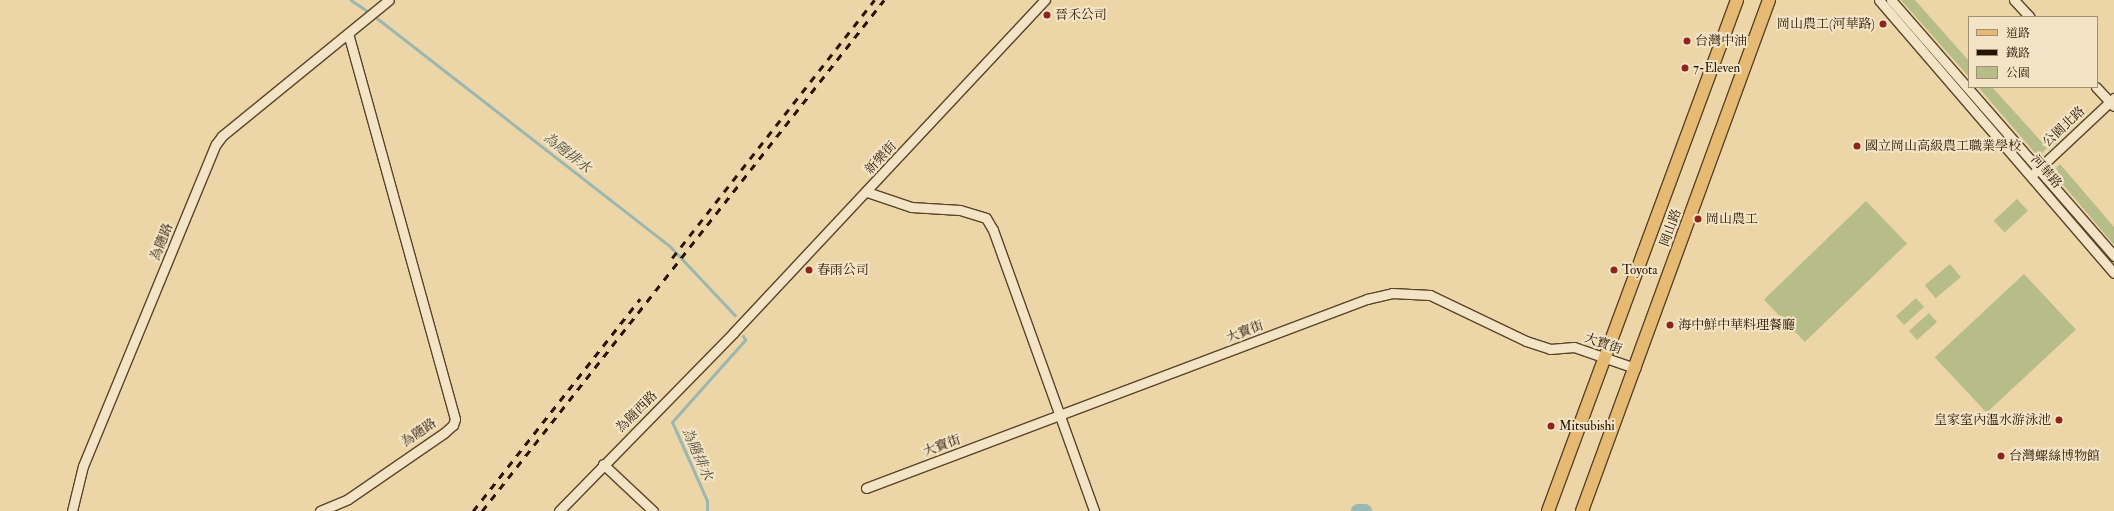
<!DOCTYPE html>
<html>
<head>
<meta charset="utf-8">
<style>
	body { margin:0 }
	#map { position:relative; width:2114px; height:511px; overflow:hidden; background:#ecd5a6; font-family:"IM FELL Double Pica","Noto Serif TC",serif }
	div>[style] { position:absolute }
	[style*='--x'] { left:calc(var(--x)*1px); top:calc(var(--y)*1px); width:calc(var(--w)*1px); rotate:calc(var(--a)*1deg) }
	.green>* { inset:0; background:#b7bd88; transform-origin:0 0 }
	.stream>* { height:2.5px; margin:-1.25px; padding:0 1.25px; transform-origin:1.25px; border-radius:1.25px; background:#9ab7b0 }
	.river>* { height:14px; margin:-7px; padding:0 7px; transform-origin:7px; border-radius:7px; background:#9ab7b0 }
	.roads { filter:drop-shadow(1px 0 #5a442a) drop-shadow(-1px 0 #5a442a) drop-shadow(0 1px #5a442a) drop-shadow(0 -1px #5a442a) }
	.minor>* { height:9px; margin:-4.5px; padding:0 4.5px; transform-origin:4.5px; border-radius:4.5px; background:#f3e4c5 }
	.major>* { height:12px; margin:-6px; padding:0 6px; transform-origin:6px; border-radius:6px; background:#e6ba73 }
	.rail>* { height:2.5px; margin-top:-1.25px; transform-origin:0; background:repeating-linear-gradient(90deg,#291300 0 7px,transparent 0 14px) }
	.dots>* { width:11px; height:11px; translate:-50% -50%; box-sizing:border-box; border:2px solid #f3e4c5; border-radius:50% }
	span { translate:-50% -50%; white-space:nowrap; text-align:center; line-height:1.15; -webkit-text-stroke:4px #f3e4c5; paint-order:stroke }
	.poi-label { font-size:13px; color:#291300 }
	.left { translate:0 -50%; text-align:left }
	.right { translate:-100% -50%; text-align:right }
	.street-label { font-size:13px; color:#291300 }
	.water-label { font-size:14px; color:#514c3e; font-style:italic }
	.legend { position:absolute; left:1968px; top:16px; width:130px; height:72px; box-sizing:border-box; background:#f3e4c5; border:1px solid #a29076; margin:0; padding:5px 7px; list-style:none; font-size:12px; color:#291300 }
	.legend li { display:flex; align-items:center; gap:8px; height:20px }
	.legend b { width:20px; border:1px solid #a29076 }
</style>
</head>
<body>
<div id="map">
	<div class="green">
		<div style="clip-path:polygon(1901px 0,1915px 0,1969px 61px,1969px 77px)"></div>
		<div style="clip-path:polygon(1978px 87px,1992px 87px,2047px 148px,2042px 153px,2035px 153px)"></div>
		<div style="clip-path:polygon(2060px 164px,2114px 227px,2114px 245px,2055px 175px,2054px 170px)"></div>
		<div style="left:2017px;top:199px;width:16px;height:32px;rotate:47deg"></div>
		<div style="left:1866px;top:201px;width:59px;height:142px;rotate:46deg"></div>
		<div style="left:1950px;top:264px;width:17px;height:33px;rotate:50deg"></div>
		<div style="left:2024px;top:274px;width:76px;height:122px;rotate:47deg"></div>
		<div style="left:1916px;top:298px;width:12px;height:27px;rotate:48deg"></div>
		<div style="left:1929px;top:313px;width:12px;height:27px;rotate:48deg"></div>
	</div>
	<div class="stream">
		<div style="--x:351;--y:0;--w:22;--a:34"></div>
		<div style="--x:377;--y:18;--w:371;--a:37.9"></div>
		<div style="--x:670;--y:246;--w:95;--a:46.7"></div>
		<div style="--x:707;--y:511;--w:10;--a:-90"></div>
		<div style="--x:707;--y:501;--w:86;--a:-113.9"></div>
		<div style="--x:672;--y:422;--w:110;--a:-48.3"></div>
		<div style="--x:745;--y:340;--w:4;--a:-117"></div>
	</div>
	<div class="river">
		<div style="--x:1358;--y:511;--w:7;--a:0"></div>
	</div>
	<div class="roads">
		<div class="minor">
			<div style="--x:1879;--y:0;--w:360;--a:49.3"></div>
			<div style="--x:1891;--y:0;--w:340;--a:48.9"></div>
			<div style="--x:2014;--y:0;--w:23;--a:47"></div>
			<div style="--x:2096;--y:87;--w:26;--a:47"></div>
			<div style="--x:2034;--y:173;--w:110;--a:-43.2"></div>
			<div style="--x:867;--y:192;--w:46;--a:18.8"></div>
			<div style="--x:911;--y:207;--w:49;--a:3.5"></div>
			<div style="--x:960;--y:210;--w:27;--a:17"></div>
			<div style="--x:986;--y:218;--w:14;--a:60"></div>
			<div style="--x:993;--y:230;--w:299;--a:70.2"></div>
			<div style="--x:603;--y:464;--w:69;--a:43.2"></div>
			<div style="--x:866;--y:488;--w:535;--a:-20.67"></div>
			<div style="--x:1367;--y:299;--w:26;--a:-13"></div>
			<div style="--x:1392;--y:293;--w:38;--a:3"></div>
			<div style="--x:1430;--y:295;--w:106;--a:25.6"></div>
			<div style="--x:1526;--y:341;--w:25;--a:18"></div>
			<div style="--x:1550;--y:349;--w:24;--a:-5"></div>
			<div style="--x:1574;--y:347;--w:65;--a:19"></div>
			<div style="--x:72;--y:511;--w:46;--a:-76.3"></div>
			<div style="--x:83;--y:466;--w:348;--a:-67.6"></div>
			<div style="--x:216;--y:144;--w:10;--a:-53"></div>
			<div style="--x:222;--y:136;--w:215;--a:-39.2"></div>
			<div style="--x:320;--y:511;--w:30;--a:-23"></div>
			<div style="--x:348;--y:499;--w:116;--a:-34.5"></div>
			<div style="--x:444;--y:433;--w:12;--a:-42"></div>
			<div style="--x:453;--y:425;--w:6;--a:-72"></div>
			<div style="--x:455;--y:419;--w:400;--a:-105.5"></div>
			<div style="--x:559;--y:511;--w:250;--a:-45.6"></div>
			<div style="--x:734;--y:332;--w:455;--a:-46.9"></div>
		</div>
		<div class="major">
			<div style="--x:1548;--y:511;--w:545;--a:-69.7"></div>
			<div style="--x:1582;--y:511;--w:544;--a:-69.9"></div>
		</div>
	</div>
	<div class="rail">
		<div style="--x:672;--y:258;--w:328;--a:-51.9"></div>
		<div style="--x:473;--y:511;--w:270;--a:-51.8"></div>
		<div style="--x:482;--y:511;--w:650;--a:-51.81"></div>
	</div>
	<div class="dots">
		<div style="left:1047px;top:15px;background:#8f2418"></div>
		<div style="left:1883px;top:24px;background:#8f2418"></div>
		<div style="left:1687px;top:41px;background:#8f2418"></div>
		<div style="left:1685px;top:68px;background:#8f2418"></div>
		<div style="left:1857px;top:146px;background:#8f2418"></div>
		<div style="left:1698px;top:219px;background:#8f2418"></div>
		<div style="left:809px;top:270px;background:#8f2418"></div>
		<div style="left:1614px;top:270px;background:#8f2418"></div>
		<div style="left:1670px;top:325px;background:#8f2418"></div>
		<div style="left:2059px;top:420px;background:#8f2418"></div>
		<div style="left:1551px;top:426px;background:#8f2418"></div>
		<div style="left:2001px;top:456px;background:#8f2418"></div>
	</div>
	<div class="poi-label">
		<span class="left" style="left:1055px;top:15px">晉禾公司</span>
		<span class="right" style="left:1875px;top:24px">岡山農工(河華路)</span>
		<span class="left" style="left:1695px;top:41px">台灣中油</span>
		<span class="left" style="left:1693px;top:68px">7-Eleven</span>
		<span class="left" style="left:1865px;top:146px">國立岡山高級農工職業學校</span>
		<span class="left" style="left:1706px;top:219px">岡山農工</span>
		<span class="left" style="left:817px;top:270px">春雨公司</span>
		<span class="left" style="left:1622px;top:270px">Toyota</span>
		<span class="left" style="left:1678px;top:325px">海中鮮中華料理餐廳</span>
		<span class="right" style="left:2051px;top:420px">皇家室內溫水游泳池</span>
		<span class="left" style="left:1559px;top:426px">Mitsubishi</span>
		<span class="left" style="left:2009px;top:456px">台灣螺絲博物館</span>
	</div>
	<div class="street-label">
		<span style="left:2064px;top:127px;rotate:-43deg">公園北路</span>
		<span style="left:881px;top:158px;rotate:-47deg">新樂街</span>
		<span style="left:2046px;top:172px;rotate:49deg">河華路</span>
		<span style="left:1671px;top:228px;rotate:-70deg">岡山路</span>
		<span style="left:162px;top:242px;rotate:-68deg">為隨路</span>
		<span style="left:1245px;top:332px;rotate:-21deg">大寶街</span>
		<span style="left:1603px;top:344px;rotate:19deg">大寶街</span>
		<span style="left:637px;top:412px;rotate:-45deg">為隨西路</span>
		<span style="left:419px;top:433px;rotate:-34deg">為隨路</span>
		<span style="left:942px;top:446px;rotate:-20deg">大寶街</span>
	</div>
	<div class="water-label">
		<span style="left:567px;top:153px;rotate:38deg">為隨排水</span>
		<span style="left:697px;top:454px;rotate:66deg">為隨排水</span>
	</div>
	<ul class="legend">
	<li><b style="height:5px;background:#e6ba73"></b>道路</li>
	<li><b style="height:5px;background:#291300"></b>鐵路</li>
	<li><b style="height:11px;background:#b7bd88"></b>公園</li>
	</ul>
</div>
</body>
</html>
